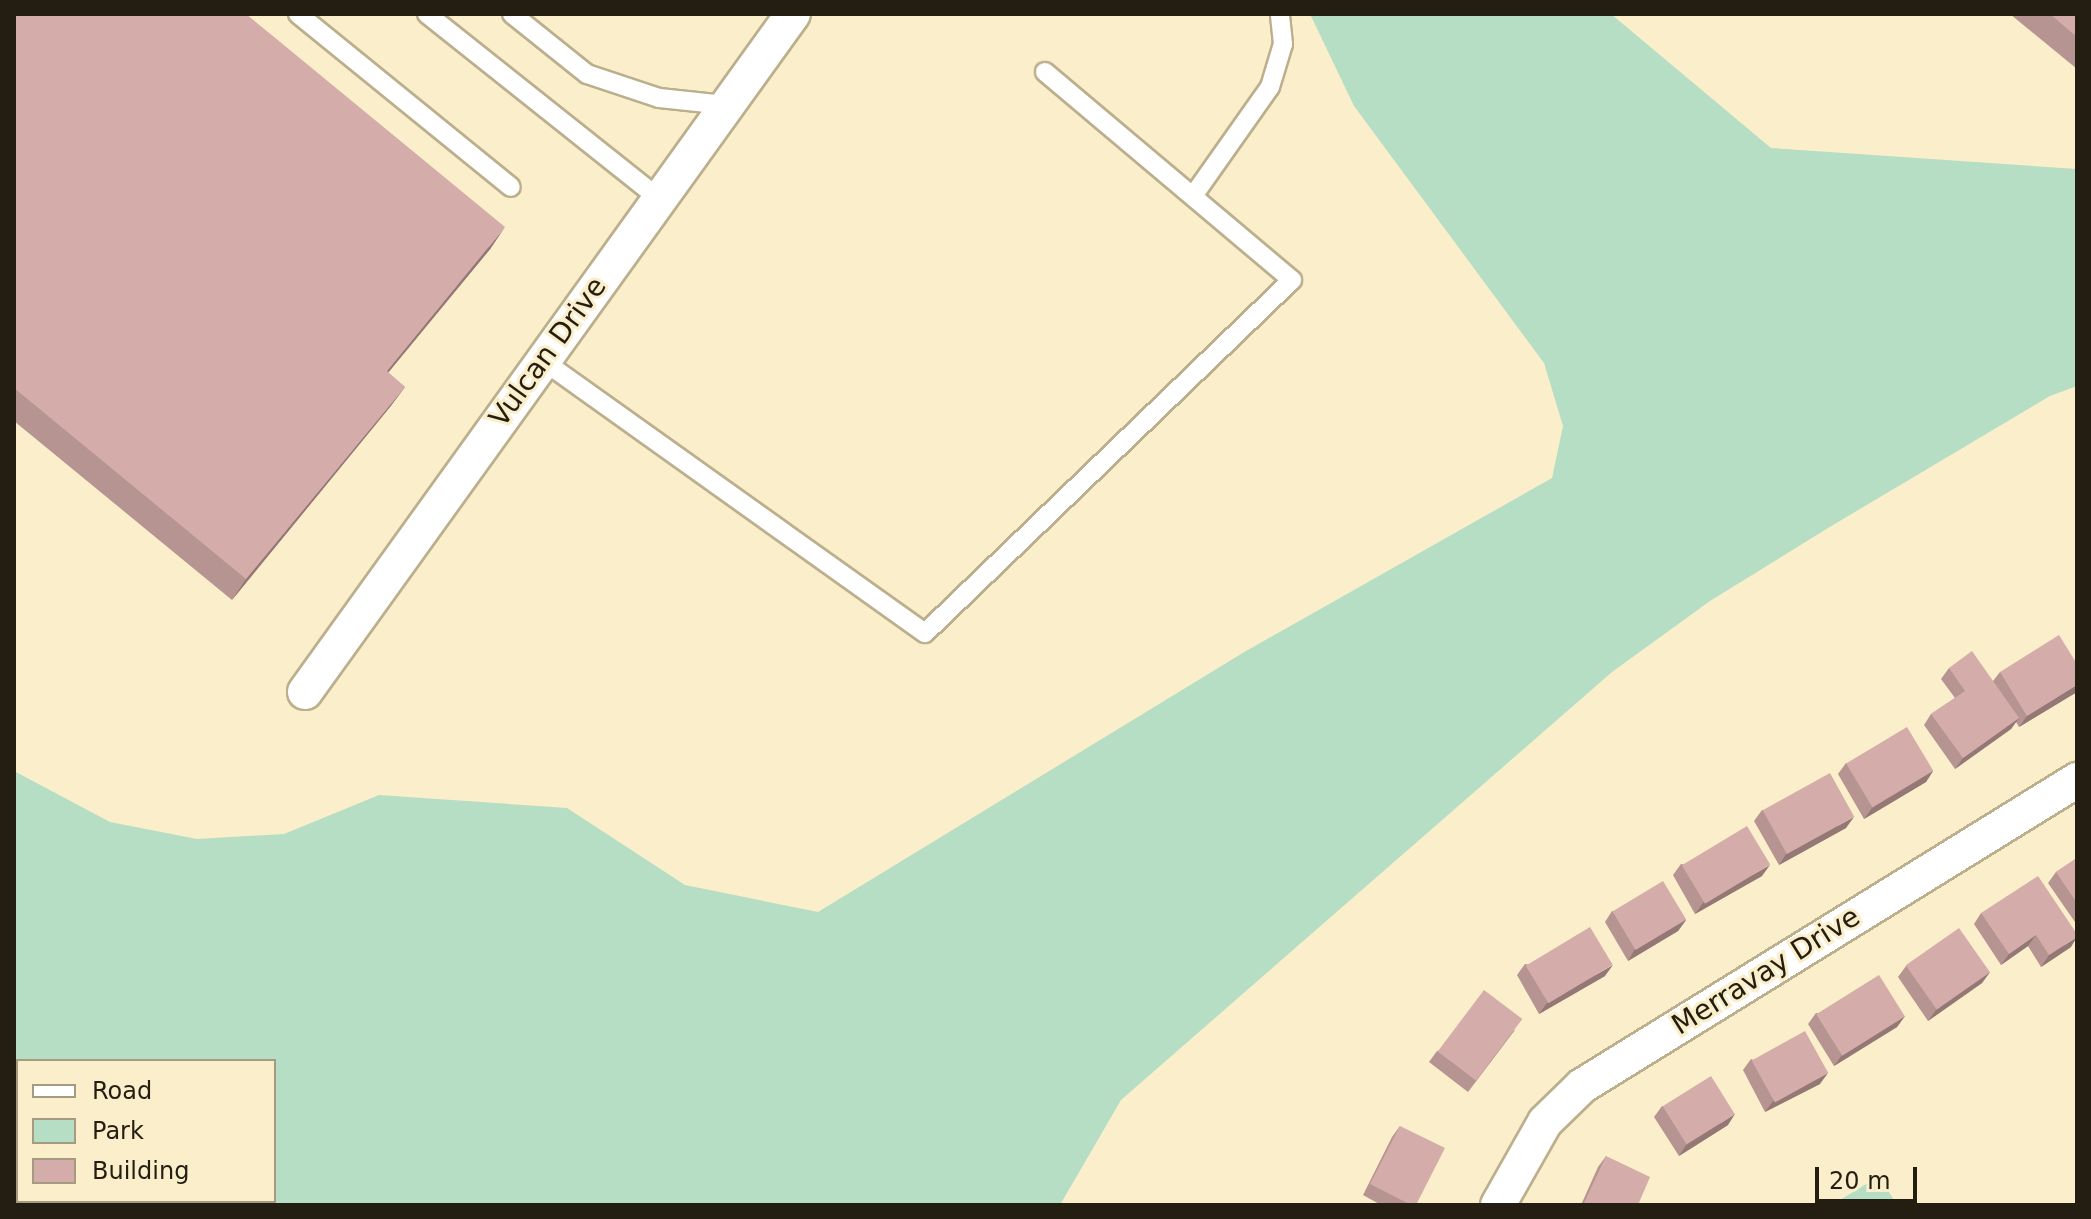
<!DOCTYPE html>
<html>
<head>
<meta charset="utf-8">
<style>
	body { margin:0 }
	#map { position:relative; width:2091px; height:1219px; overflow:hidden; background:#fbeecb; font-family:"DejaVu Sans",sans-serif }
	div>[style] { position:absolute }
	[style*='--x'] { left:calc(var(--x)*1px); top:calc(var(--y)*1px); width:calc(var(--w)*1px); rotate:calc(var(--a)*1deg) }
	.green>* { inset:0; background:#b6dec4 }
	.stream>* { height:10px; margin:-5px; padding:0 5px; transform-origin:5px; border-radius:5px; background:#8cd3e2 }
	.roads { filter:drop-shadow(2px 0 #bbaf8d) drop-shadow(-2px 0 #bbaf8d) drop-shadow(0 2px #bbaf8d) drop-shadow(0 -2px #bbaf8d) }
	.lane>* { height:18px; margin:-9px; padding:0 9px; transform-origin:9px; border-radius:9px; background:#fff }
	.street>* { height:34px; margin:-17px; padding:0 17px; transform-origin:17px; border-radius:17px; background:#fff }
	.wall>* { inset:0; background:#b69491 }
	.shaded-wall>* { inset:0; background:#947876 }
	.building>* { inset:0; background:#d4aca9; transform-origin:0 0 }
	span { translate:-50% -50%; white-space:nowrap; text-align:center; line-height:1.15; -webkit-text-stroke:6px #fbeecb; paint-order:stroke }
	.street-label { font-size:28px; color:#231e11 }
	.frame { position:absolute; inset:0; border:16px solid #231e11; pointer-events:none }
	.legend { position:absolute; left:16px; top:1059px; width:260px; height:144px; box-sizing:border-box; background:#fbeecb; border:2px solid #a59b81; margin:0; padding:10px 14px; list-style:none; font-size:24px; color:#231e11 }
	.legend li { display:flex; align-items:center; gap:16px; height:40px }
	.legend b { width:40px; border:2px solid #a59b81 }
	.scale { position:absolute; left:1815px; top:1167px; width:102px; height:36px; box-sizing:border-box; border:4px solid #231e11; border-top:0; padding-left:10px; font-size:24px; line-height:28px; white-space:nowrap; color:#231e11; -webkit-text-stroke:6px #fbeecb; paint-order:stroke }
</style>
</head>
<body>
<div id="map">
	<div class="green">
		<div style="clip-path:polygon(evenodd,1310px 14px,1611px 14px,1771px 148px,2077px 169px,2077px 386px,2050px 396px,1828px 528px,1710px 601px,1612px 672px,1121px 1100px,1060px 1205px,14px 1205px,14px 771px,110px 822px,197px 839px,284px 834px,379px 795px,567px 808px,685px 885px,818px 912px,1246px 651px,1552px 478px,1563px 426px,1544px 363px,1354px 106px,1310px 14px,18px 1061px,274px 1061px,274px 1201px,18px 1201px,18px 1061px)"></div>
		<div style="clip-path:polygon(1879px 1176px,1897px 1205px,1832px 1205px)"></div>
	</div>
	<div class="stream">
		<div style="--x:14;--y:1164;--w:4;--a:-27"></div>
	</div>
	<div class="roads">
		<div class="lane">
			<div style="--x:298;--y:14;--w:274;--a:39.1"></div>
			<div style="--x:427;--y:14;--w:295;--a:38.5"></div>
			<div style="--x:512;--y:14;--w:96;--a:38.7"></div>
			<div style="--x:587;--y:74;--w:76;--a:18.4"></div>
			<div style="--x:659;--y:98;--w:67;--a:6"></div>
			<div style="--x:1193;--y:196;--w:133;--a:-54.8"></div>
			<div style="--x:1270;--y:87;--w:45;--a:-73.2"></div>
			<div style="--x:1283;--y:44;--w:30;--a:-96"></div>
			<div style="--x:542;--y:360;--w:470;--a:35.5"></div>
			<div style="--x:925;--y:633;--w:509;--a:-43.89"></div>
			<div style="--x:1292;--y:280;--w:323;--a:-139.9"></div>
		</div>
		<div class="street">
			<div style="--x:305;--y:692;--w:835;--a:-54.26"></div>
			<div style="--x:1498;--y:1205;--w:95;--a:-60.5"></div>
			<div style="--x:1545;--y:1122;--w:52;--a:-44.2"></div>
			<div style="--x:1582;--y:1086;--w:582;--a:-31.72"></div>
		</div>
	</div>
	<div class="wall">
		<div style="clip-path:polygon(14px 14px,491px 248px,388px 373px,405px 387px,390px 407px,232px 600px,14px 421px)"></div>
		<div style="clip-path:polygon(2010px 14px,2077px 14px,2077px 69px)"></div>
		<div style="clip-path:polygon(2077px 664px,2077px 692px,2019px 727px,2016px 722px,2011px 729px,1955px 769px,1924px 725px,1931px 714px,1955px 698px,1941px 679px,1949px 668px,1993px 681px,2000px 672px)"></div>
		<div style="clip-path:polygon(1846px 763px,1933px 771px,1926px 782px,1864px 819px,1838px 774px)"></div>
		<div style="clip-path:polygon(1762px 810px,1846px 828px,1779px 865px,1754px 821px)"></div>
		<div style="clip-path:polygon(2077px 858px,2077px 925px,2048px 883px,2056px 872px)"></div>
		<div style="clip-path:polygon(1681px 864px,1762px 876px,1695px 914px,1673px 875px)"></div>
		<div style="clip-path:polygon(1612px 911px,1686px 920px,1678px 931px,1628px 961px,1605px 922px)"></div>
		<div style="clip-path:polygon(1981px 913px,2071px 947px,2041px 967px,2028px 946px,2001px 965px,1974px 924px)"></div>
		<div style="clip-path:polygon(1525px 964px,1605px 976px,1539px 1014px,1517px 975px)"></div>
		<div style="clip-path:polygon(1906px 966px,1990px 972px,1982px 983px,1928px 1021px,1898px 977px)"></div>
		<div style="clip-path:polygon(1816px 1013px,1905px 1016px,1897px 1027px,1834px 1066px,1808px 1024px)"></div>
		<div style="clip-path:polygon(1515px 1030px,1468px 1092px,1429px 1062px,1437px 1051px)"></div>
		<div style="clip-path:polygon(1751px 1059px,1820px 1084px,1765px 1112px,1743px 1070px)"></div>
		<div style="clip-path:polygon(1662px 1106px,1728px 1125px,1679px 1156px,1654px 1117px)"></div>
		<div style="clip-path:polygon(1400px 1126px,1416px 1205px,1381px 1205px,1363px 1195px,1392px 1137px)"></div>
		<div style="clip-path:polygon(1606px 1156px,1638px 1205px,1581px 1205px,1598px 1167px)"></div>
	</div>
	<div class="shaded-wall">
		<div style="clip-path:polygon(505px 227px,491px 248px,372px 392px,387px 371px)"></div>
		<div style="clip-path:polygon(405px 387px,390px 407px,232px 600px,246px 579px)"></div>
		<div style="clip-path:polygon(2077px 685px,2077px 692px,2019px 727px,2027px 716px)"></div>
		<div style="clip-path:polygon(2019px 718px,2011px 729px,1955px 769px,1963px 758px)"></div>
		<div style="clip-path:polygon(1933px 771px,1926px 782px,1864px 819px,1872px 808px)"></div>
		<div style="clip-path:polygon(1854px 817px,1846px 828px,1779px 865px,1786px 854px)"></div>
		<div style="clip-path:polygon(1770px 865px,1762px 876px,1695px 914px,1703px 903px)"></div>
		<div style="clip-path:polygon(1686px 920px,1678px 931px,1628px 961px,1635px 949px)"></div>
		<div style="clip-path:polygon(2036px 935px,2028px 946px,2001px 965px,2009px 954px)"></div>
		<div style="clip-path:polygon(2077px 937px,2071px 947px,2041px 967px,2049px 955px)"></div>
		<div style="clip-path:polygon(1613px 965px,1605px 976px,1539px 1014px,1547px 1003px)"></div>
		<div style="clip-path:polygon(1990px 972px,1982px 983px,1928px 1021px,1936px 1010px)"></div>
		<div style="clip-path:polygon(1905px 1016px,1897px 1027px,1834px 1066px,1842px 1055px)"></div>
		<div style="clip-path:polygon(1828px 1073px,1820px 1084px,1765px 1112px,1773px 1101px)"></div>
		<div style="clip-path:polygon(1735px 1114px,1728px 1125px,1679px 1156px,1686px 1145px)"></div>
	</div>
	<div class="building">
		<div style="clip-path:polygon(14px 14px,246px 14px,505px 227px,387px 371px,405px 387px,246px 579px,14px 388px)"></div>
		<div style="clip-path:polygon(2050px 14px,2077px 14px,2077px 37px)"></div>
		<div style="clip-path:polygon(2059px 635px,2077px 664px,2077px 685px,2027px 716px,2000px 672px)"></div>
		<div style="clip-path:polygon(1972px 651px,2019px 718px,1963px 758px,1931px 714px,1965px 691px,1949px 668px)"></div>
		<div style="left:1907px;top:727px;width:51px;height:71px;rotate:59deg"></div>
		<div style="left:1830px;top:773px;width:50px;height:77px;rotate:61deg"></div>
		<div style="left:1747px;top:826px;width:45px;height:76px;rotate:59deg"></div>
		<div style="clip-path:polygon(2077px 858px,2077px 903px,2056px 872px)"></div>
		<div style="clip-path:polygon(2038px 876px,2077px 934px,2077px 937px,2049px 955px,2036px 935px,2009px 954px,1981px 913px)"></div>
		<div style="left:1663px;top:881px;width:45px;height:59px;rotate:59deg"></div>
		<div style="left:1590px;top:927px;width:44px;height:75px;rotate:59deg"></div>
		<div style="left:1959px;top:928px;width:54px;height:65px;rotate:55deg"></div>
		<div style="left:1879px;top:975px;width:49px;height:74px;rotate:58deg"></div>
		<div style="left:1484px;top:990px;width:48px;height:77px;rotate:37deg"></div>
		<div style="left:1805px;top:1031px;width:48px;height:61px;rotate:61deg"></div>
		<div style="left:1711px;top:1076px;width:45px;height:57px;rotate:58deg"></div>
		<div style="clip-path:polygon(1400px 1126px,1445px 1148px,1416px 1205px,1411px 1205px,1370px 1184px)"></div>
		<div style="clip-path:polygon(1606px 1156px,1650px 1177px,1638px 1205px,1583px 1205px)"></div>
	</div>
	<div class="street-label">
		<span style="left:548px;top:352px;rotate:-54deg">Vulcan Drive</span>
		<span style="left:1766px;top:971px;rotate:-32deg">Merravay Drive</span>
	</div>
	<div class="frame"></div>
	<ul class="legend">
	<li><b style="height:10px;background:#fff"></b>Road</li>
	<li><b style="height:22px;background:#b6dec4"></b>Park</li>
	<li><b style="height:22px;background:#d4aca9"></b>Building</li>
	</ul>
	<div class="scale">20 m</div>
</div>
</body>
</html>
